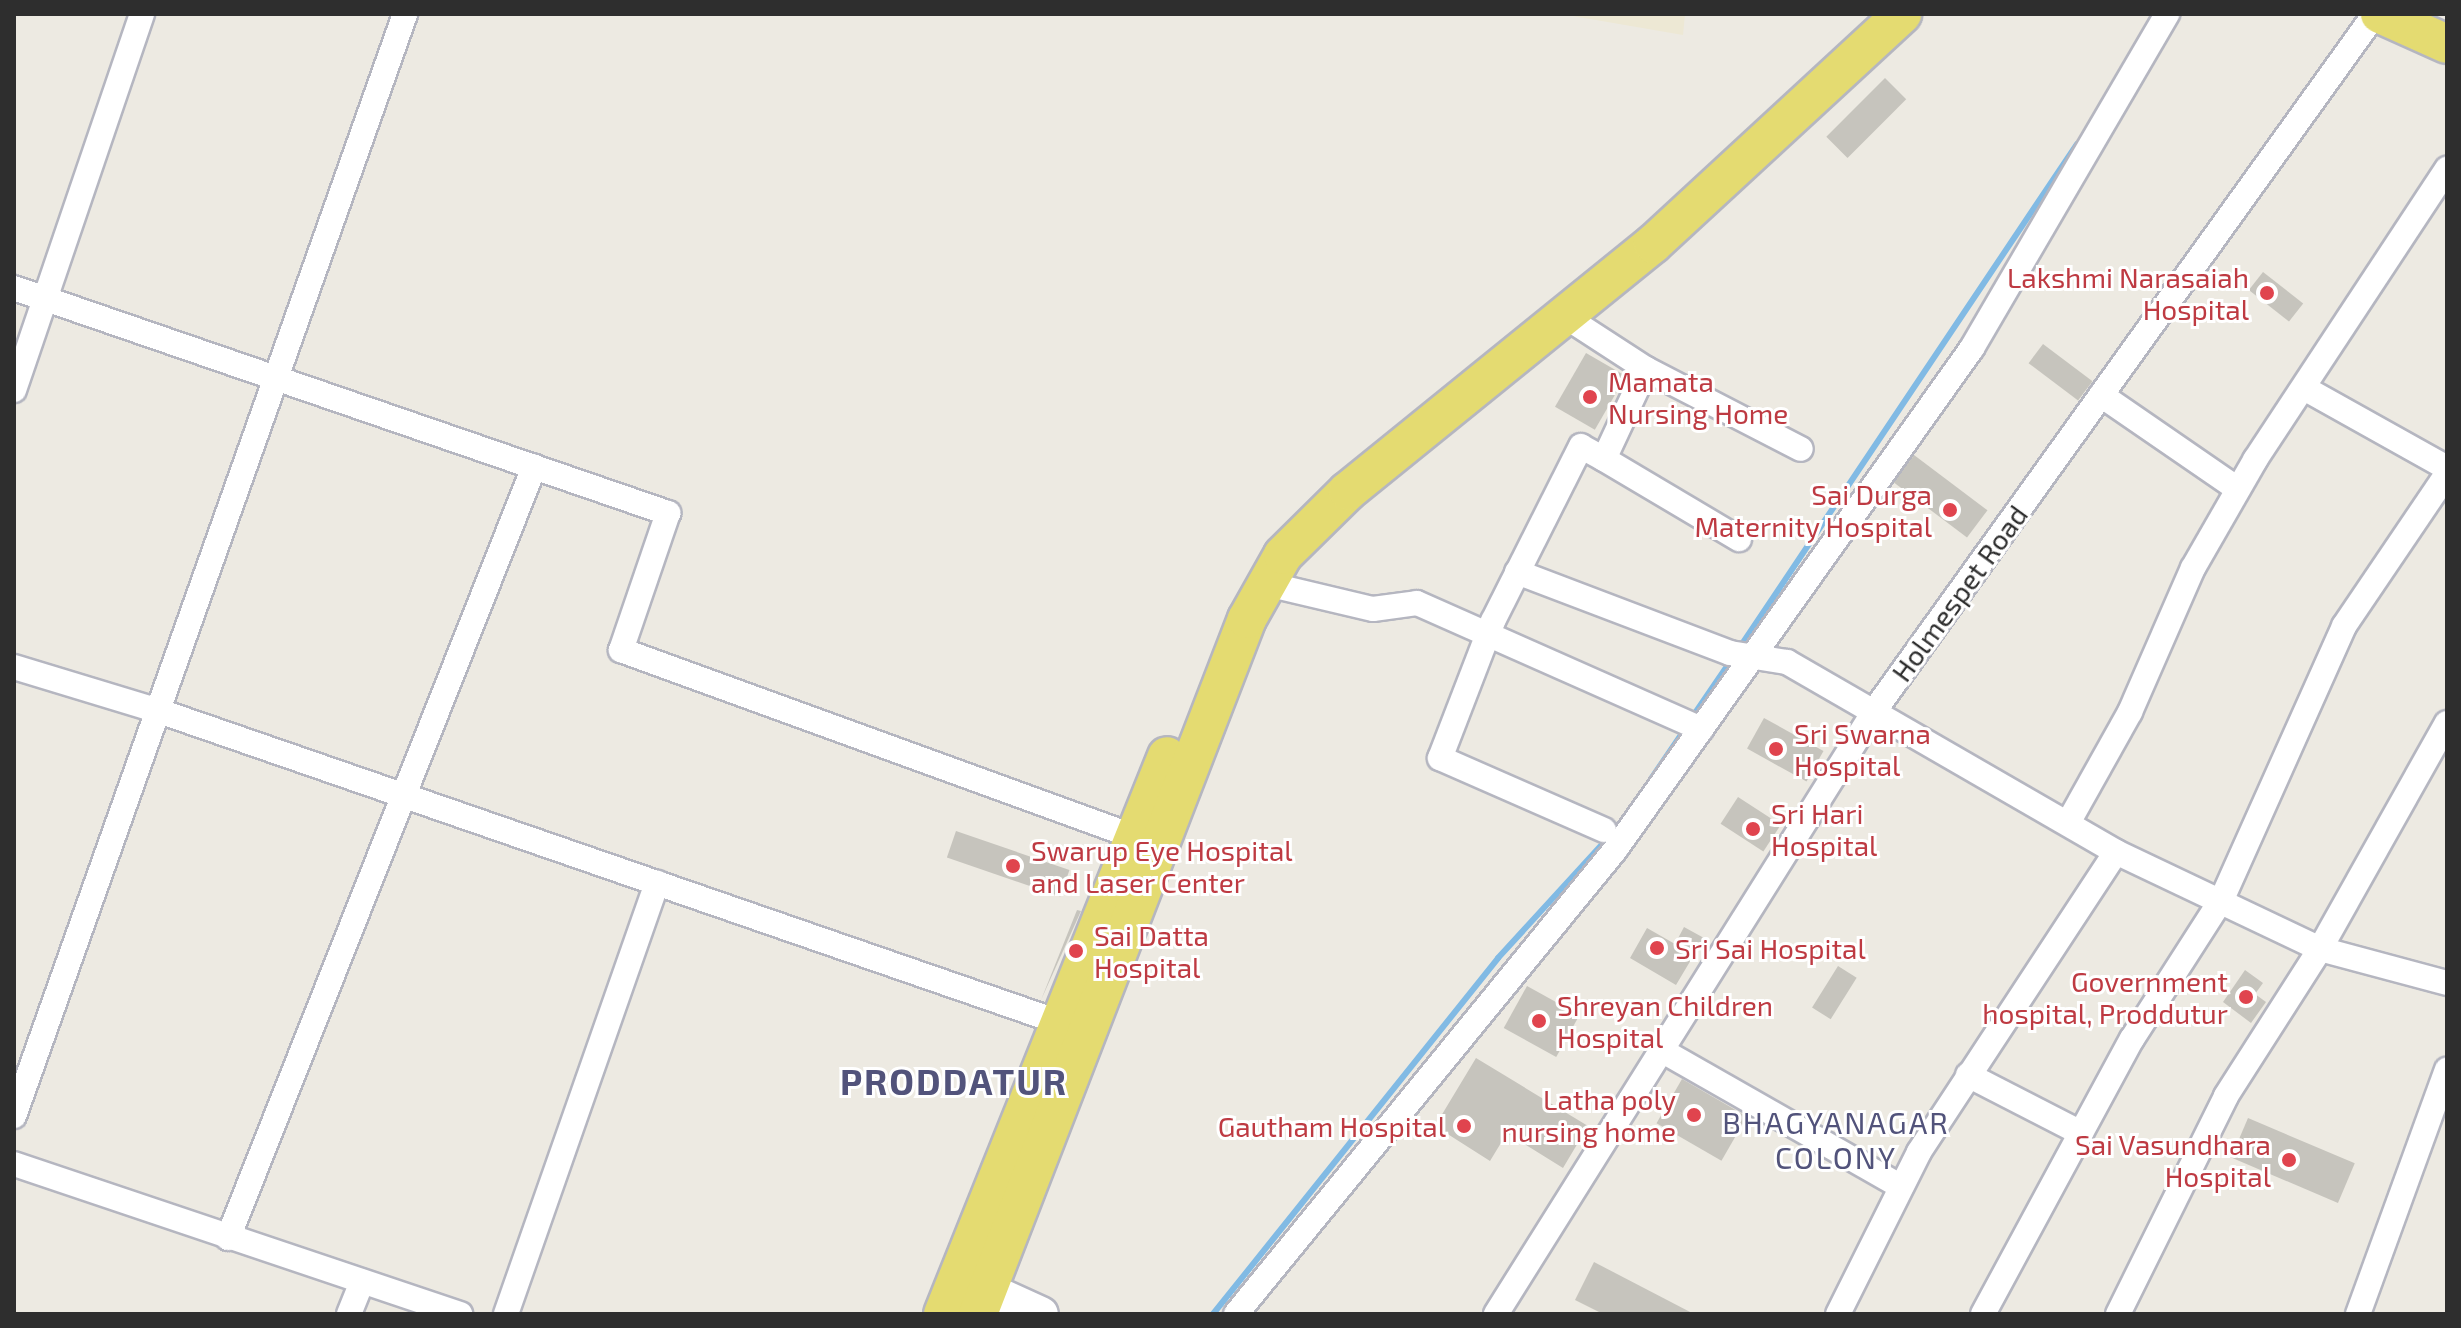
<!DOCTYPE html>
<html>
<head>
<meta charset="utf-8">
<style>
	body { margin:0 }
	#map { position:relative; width:2461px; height:1328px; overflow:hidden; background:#edeae2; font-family:"Exo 2",sans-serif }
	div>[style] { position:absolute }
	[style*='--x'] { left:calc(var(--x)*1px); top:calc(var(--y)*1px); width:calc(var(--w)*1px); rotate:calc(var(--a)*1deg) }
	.education>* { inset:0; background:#ede8d4 }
	.stream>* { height:6px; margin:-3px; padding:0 3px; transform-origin:3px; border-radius:3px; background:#81bae4 }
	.building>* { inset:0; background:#c6c4bd; transform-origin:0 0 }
	.roads { filter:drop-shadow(2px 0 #b5b6c0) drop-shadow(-2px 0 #b5b6c0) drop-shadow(0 2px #b5b6c0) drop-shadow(0 -2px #b5b6c0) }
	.street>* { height:24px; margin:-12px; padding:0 12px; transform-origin:12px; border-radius:12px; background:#fff }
	.secondary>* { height:34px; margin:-17px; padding:0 17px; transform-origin:17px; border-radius:17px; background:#fff }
	.primary>* { height:38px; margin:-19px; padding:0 19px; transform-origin:19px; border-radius:19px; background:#e4db71 }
	.dots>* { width:22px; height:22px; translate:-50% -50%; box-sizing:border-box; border:4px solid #fff; border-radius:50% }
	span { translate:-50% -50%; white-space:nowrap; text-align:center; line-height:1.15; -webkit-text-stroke:6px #fff; paint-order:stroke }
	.health-label { font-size:28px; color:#be3a42 }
	.right { translate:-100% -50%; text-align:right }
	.left { translate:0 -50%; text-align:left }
	.street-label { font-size:28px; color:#2e2e2e }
	.neighbourhood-label { font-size:30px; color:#52537b; letter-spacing:2px }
	.district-label { font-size:36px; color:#52537b; font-weight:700; letter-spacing:2px }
	.frame { position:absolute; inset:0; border:16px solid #2e2e2e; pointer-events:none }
</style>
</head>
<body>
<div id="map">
	<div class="education">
		<div style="clip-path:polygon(1561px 14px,1685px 14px,1683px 35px)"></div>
	</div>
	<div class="stream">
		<div style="--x:1738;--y:650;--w:609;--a:-56.18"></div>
		<div style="--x:1691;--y:719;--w:73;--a:-55.7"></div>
		<div style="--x:1651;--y:779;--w:60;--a:-55.8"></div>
		<div style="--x:1213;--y:1314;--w:456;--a:-51.3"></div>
		<div style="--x:1498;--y:958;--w:164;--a:-47.5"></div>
	</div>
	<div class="building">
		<div style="left:1885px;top:78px;width:30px;height:83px;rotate:45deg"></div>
		<div style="left:2263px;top:272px;width:51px;height:23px;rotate:38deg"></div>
		<div style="left:2043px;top:344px;width:62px;height:24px;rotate:37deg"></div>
		<div style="left:1586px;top:353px;width:46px;height:62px;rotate:30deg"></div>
		<div style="left:1914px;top:455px;width:92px;height:34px;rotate:37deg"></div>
		<div style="left:1764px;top:718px;width:68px;height:35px;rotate:29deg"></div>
		<div style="left:1738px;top:797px;width:51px;height:32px;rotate:33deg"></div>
		<div style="left:956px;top:831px;width:120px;height:28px;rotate:19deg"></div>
		<div style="clip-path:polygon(1077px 910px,1081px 911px,1041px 1000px)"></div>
		<div style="clip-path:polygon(1684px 927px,1704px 938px,1676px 985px,1630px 958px,1647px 928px,1675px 944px)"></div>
		<div style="left:1838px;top:966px;width:22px;height:49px;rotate:32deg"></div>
		<div style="clip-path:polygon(2245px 970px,2263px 983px,2255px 994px,2266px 1002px,2251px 1023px,2223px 1002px)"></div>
		<div style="left:1527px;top:986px;width:60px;height:48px;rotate:29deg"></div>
		<div style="clip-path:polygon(1476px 1058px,1588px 1126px,1563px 1168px,1507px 1133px,1490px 1161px,1435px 1126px)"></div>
		<div style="left:1682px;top:1079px;width:75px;height:51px;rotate:30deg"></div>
		<div style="left:2248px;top:1118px;width:116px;height:43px;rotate:23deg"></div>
		<div style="clip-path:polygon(1594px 1262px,1694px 1314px,1603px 1314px,1575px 1300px)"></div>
	</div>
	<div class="roads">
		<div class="street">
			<div style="--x:14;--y:288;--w:692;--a:18.99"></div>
			<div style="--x:668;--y:513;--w:145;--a:108.9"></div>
			<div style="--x:621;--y:650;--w:559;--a:19.99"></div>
			<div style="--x:1566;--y:317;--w:95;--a:33"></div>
			<div style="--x:1646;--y:369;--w:99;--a:115"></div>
			<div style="--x:1604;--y:459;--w:26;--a:-151"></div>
			<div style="--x:1581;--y:446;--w:196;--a:116.7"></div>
			<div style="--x:1493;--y:621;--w:147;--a:111.1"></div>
			<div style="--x:1440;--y:758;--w:179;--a:23.7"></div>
			<div style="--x:1646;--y:369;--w:174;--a:27.3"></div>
			<div style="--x:2304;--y:388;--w:164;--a:29.2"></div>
			<div style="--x:14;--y:390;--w:397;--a:-71.2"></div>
			<div style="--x:2101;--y:395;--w:166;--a:34.5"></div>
			<div style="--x:1604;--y:459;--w:157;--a:30.7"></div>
			<div style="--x:1517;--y:572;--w:228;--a:20.8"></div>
			<div style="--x:1730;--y:653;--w:58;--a:9"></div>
			<div style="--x:1787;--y:662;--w:380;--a:30"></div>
			<div style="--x:2116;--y:852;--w:226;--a:25.4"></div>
			<div style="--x:2320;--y:949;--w:131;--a:15"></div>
			<div style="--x:1267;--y:584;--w:109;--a:13.3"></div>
			<div style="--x:1373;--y:609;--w:44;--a:-7.8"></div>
			<div style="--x:1417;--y:603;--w:311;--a:23.9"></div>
			<div style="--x:14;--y:667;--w:155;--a:16.9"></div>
			<div style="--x:162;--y:712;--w:964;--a:19.07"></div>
			<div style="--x:2068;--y:823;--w:127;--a:-60.8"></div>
			<div style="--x:2130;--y:712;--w:157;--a:-66.4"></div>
			<div style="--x:2193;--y:568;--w:125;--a:-60.1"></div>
			<div style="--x:2255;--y:460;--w:349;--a:-56.6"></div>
			<div style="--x:1663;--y:1051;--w:274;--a:29.7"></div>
			<div style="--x:1968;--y:1075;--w:127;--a:27.2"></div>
			<div style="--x:14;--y:1116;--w:1169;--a:-70.46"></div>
			<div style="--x:14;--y:1164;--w:471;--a:18.6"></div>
			<div style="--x:228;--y:1238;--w:830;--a:-68.35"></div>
			<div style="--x:349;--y:1314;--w:35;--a:-68"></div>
			<div style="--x:506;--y:1314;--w:457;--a:-70.7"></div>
			<div style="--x:1236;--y:1314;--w:599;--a:-50.76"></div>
			<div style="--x:1615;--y:850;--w:616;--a:-54.58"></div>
			<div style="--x:1972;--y:348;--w:387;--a:-59.7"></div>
			<div style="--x:1496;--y:1314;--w:713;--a:-57.89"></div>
			<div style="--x:1875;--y:710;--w:857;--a:-54.31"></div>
			<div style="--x:1838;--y:1314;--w:181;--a:-63.4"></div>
			<div style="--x:1919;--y:1152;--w:359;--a:-56.7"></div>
			<div style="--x:1983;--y:1314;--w:313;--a:-61.6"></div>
			<div style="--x:2132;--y:1039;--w:166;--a:-57.3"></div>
			<div style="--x:2222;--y:899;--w:299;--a:-65.9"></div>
			<div style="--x:2344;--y:626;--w:184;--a:-55.9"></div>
			<div style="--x:2118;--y:1314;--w:243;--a:-63.6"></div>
			<div style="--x:2226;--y:1096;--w:174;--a:-57.4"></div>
			<div style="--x:2320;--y:949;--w:259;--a:-60.7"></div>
			<div style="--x:2358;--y:1314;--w:260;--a:-70"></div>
		</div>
		<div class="secondary">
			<div style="--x:988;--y:1290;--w:58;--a:24.4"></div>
		</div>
		<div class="primary">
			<div style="--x:2380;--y:14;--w:73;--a:24.1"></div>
			<div style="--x:943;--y:1314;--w:601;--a:-68.13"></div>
			<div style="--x:978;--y:1314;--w:745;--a:-68.84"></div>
			<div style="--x:1247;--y:619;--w:73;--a:-60.6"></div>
			<div style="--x:1283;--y:555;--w:91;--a:-44.6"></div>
			<div style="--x:1348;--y:491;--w:392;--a:-39"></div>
			<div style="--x:1653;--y:244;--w:339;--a:-42.7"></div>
		</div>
	</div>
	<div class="dots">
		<div style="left:2267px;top:293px;background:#e0444e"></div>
		<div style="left:1590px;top:397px;background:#e0444e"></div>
		<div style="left:1950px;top:510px;background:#e0444e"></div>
		<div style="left:1776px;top:749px;background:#e0444e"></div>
		<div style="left:1753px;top:829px;background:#e0444e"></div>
		<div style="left:1013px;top:866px;background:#e0444e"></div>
		<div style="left:1657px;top:948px;background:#e0444e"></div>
		<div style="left:1076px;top:951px;background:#e0444e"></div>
		<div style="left:2246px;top:997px;background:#e0444e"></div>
		<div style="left:1539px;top:1021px;background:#e0444e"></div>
		<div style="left:1694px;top:1115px;background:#e0444e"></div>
		<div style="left:1464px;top:1126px;background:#e0444e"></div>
		<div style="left:2289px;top:1160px;background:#e0444e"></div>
	</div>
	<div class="health-label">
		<span class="right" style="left:2249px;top:293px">Lakshmi Narasaiah<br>Hospital</span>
		<span class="left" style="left:1608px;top:397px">Mamata<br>Nursing Home</span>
		<span class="right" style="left:1932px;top:510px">Sai Durga<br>Maternity Hospital</span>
		<span class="left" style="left:1794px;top:749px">Sri Swarna<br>Hospital</span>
		<span class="left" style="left:1771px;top:829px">Sri Hari<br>Hospital</span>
		<span class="left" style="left:1031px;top:866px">Swarup Eye Hospital<br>and Laser Center</span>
		<span class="left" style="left:1094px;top:951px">Sai Datta<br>Hospital</span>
		<span class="left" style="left:1675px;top:948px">Sri Sai Hospital</span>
		<span class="right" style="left:2228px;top:997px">Government<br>hospital, Proddutur</span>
		<span class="left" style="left:1557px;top:1021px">Shreyan Children<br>Hospital</span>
		<span class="right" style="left:1676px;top:1115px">Latha poly<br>nursing home</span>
		<span class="right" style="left:1446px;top:1126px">Gautham Hospital</span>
		<span class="right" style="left:2271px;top:1160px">Sai Vasundhara<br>Hospital</span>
	</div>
	<div class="street-label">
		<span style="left:1959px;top:593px;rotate:-54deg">Holmespet Road</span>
	</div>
	<div class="neighbourhood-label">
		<span style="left:1836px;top:1139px">BHAGYANAGAR<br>COLONY</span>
	</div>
	<div class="district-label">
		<span style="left:954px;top:1081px">PRODDATUR</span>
	</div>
	<div class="frame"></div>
</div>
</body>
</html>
